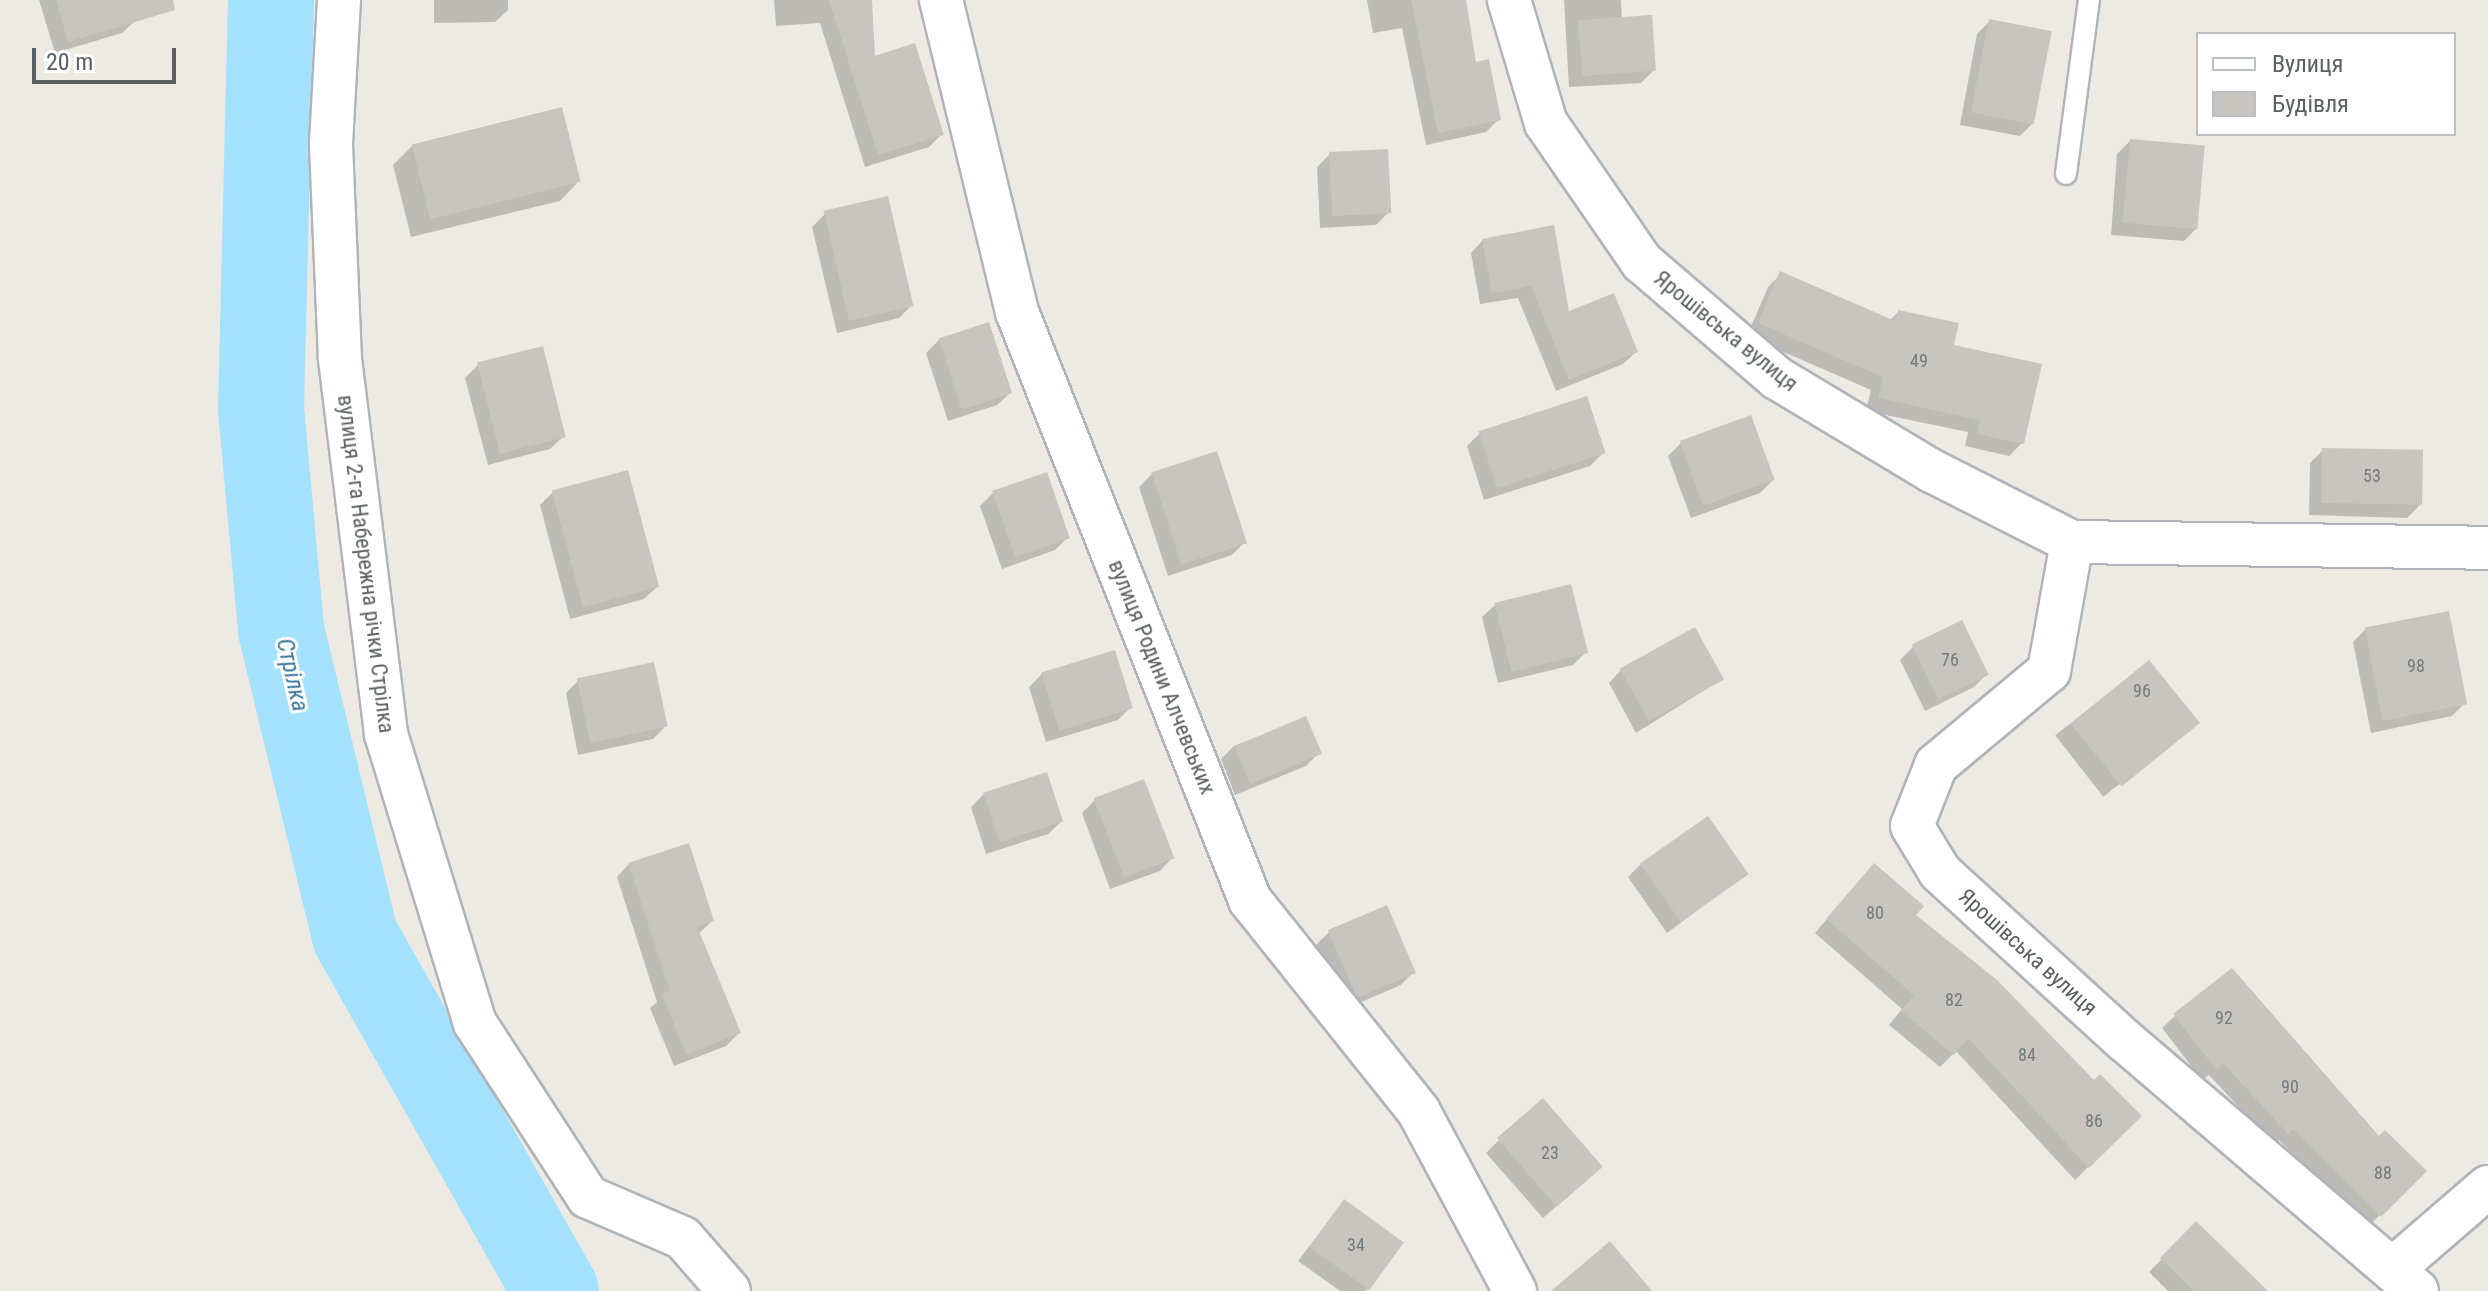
<!DOCTYPE html>
<html>
<head>
<meta charset="utf-8">
<style>
	body { margin:0 }
	#map { position:relative; width:2488px; height:1291px; overflow:hidden; background:#edeae3; font-family:"Roboto Condensed",sans-serif }
	div>[style] { position:absolute }
	[style*='--x'] { left:calc(var(--x)*1px); top:calc(var(--y)*1px); width:calc(var(--w)*1px); rotate:calc(var(--a)*1deg) }
	.shadow>* { inset:0; background:#0003; transform-origin:0 0 }
	.river>* { height:86px; margin:-43px; padding:0 43px; transform-origin:43px; border-radius:43px; background:#a3e1fd }
	.building>* { inset:0; background:#c8c5c0; transform-origin:0 0 }
	.roads { filter:drop-shadow(2px 0 #b0b4b8) drop-shadow(-2px 0 #b0b4b8) drop-shadow(0 2px #b0b4b8) drop-shadow(0 -2px #b0b4b8) }
	.lane>* { height:20px; margin:-10px; padding:0 10px; transform-origin:10px; border-radius:10px; background:#fff }
	.street>* { height:42px; margin:-21px; padding:0 21px; transform-origin:21px; border-radius:21px; background:#fff }
	span { translate:-50% -50%; white-space:nowrap; text-align:center; line-height:1.15; -webkit-text-stroke:6px #fff; paint-order:stroke }
	.number-label { font-size:18px; color:#76797a }
	.number-label span { -webkit-text-stroke-width:0 }
	.street-label { font-size:22px; color:#5b6063 }
	.water-label { font-size:24px; color:#3b779d; font-style:italic }
	.legend { position:absolute; left:2196px; top:32px; width:260px; height:104px; box-sizing:border-box; background:#fff; border:2px solid #bdbfc1; margin:0; padding:10px 14px; list-style:none; font-size:24px; color:#5b6063 }
	.legend li { display:flex; align-items:center; gap:16px; height:40px }
	.legend b { width:40px; border:2px solid #bdbfc1 }
	.scale { position:absolute; left:32px; top:48px; width:144px; height:36px; box-sizing:border-box; border:4px solid #5b6063; border-top:0; padding-left:10px; font-size:24px; line-height:28px; white-space:nowrap; color:#5b6063; -webkit-text-stroke:6px #fff; paint-order:stroke }
</style>
</head>
<body>
<div id="map">
	<div class="shadow">
		<div style="clip-path:polygon(39px 0,129px 0,135px 21px,122px 33px,55px 53px)"></div>
		<div style="clip-path:polygon(434px 0,508px 0,508px 10px,495px 22px,434px 23px)"></div>
		<div style="clip-path:polygon(774px 0,870px 0,873px 59px,942px 134px,929px 147px,865px 167px,820px 23px,776px 26px)"></div>
		<div style="clip-path:polygon(1367px 0,1464px 0,1475px 64px,1499px 119px,1486px 132px,1426px 145px,1402px 28px,1373px 33px)"></div>
		<div style="clip-path:polygon(1564px 0,1621px 0,1622px 19px,1654px 70px,1641px 83px,1569px 87px)"></div>
		<div style="clip-path:polygon(1990px 21px,2033px 123px,2020px 136px,1960px 125px,1977px 34px)"></div>
		<div style="clip-path:polygon(2130px 141px,2197px 228px,2184px 241px,2111px 235px,2117px 154px)"></div>
		<div style="clip-path:polygon(412px 146px,578px 182px,560px 201px,411px 237px,393px 165px)"></div>
		<div style="clip-path:polygon(1330px 154px,1389px 212px,1376px 225px,1320px 228px,1317px 167px)"></div>
		<div style="clip-path:polygon(825px 214px,912px 305px,899px 318px,837px 333px,812px 227px)"></div>
		<div style="clip-path:polygon(1483px 240px,1567px 314px,1636px 352px,1623px 364px,1556px 391px,1518px 298px,1480px 304px,1471px 253px)"></div>
		<div style="clip-path:polygon(1781px 274px,1889px 321px,1898px 312px,1952px 346px,2022px 443px,2009px 456px,1965px 446px,1968px 432px,1866px 411px,1871px 390px,1747px 336px,1768px 287px)"></div>
		<div style="clip-path:polygon(939px 340px,1010px 393px,997px 405px,948px 421px,926px 353px)"></div>
		<div style="clip-path:polygon(478px 365px,563px 437px,550px 449px,488px 465px,465px 378px)"></div>
		<div style="clip-path:polygon(1480px 433px,1603px 453px,1590px 466px,1484px 500px,1467px 446px)"></div>
		<div style="clip-path:polygon(1681px 443px,1773px 480px,1760px 493px,1691px 518px,1668px 456px)"></div>
		<div style="clip-path:polygon(2323px 450px,2420px 505px,2407px 518px,2309px 515px,2310px 463px)"></div>
		<div style="clip-path:polygon(1152px 474px,1245px 542px,1232px 555px,1168px 576px,1139px 487px)"></div>
		<div style="clip-path:polygon(553px 492px,657px 587px,644px 599px,570px 619px,540px 505px)"></div>
		<div style="clip-path:polygon(993px 493px,1067px 538px,1055px 550px,1002px 569px,980px 506px)"></div>
		<div style="clip-path:polygon(1495px 605px,1586px 652px,1573px 665px,1498px 683px,1482px 617px)"></div>
		<div style="clip-path:polygon(2366px 629px,2464px 704px,2452px 716px,2371px 733px,2353px 642px)"></div>
		<div style="clip-path:polygon(1913px 647px,1987px 674px,1974px 687px,1925px 711px,1900px 660px)"></div>
		<div style="left:2149px;top:662px;width:78px;height:119px;rotate:52deg"></div>
		<div style="clip-path:polygon(1621px 670px,1722px 679px,1636px 733px,1609px 683px)"></div>
		<div style="clip-path:polygon(1042px 674px,1131px 707px,1118px 720px,1046px 742px,1029px 687px)"></div>
		<div style="clip-path:polygon(578px 681px,666px 726px,653px 739px,578px 755px,566px 693px)"></div>
		<div style="clip-path:polygon(1305px 718px,1319px 753px,1306px 766px,1235px 795px,1221px 759px,1234px 746px)"></div>
		<div style="clip-path:polygon(984px 794px,1061px 822px,1048px 834px,986px 854px,971px 807px)"></div>
		<div style="clip-path:polygon(1095px 800px,1172px 858px,1160px 871px,1110px 889px,1082px 813px)"></div>
		<div style="clip-path:polygon(629px 864px,712px 921px,698px 934px,739px 1033px,726px 1046px,674px 1066px,650px 1008px,657px 1002px,617px 877px)"></div>
		<div style="clip-path:polygon(1641px 864px,1746px 874px,1667px 933px,1628px 877px)"></div>
		<div style="clip-path:polygon(1862px 878px,1914px 916px,2094px 1082px,2139px 1116px,2075px 1180px,1956px 1051px,1940px 1067px,1889px 1025px,1902px 1009px,1815px 933px)"></div>
		<div style="clip-path:polygon(1329px 932px,1413px 972px,1401px 985px,1345px 1009px,1316px 945px)"></div>
		<div style="clip-path:polygon(2175px 1016px,2379px 1139px,2424px 1171px,2367px 1228px,2279px 1140px,2274px 1145px,2209px 1075px,2202px 1080px,2162px 1028px)"></div>
		<div style="clip-path:polygon(1499px 1140px,1587px 1179px,1543px 1218px,1486px 1153px)"></div>
		<div style="clip-path:polygon(1344px 1201px,1368px 1289px,1365px 1291px,1340px 1291px,1298px 1261px)"></div>
		<div style="clip-path:polygon(2196px 1224px,2265px 1291px,2168px 1291px,2149px 1272px)"></div>
	</div>
	<div class="river">
		<div style="--x:271;--y:0;--w:409;--a:91.4"></div>
		<div style="--x:261;--y:409;--w:222;--a:84.8"></div>
		<div style="--x:281;--y:630;--w:315;--a:76.4"></div>
		<div style="--x:355;--y:936;--w:408;--a:60.5"></div>
	</div>
	<div class="building">
		<div style="clip-path:polygon(56px 0,173px 0,175px 10px,68px 42px)"></div>
		<div style="clip-path:polygon(829px 0,872px 0,875px 56px,915px 43px,944px 135px,878px 155px)"></div>
		<div style="clip-path:polygon(1411px 0,1466px 0,1476px 62px,1489px 59px,1501px 120px,1438px 133px)"></div>
		<div style="left:1652px;top:15px;width:56px;height:74px;rotate:86deg"></div>
		<div style="left:1989px;top:19px;width:64px;height:95px;rotate:11deg"></div>
		<div style="left:562px;top:107px;width:77px;height:155px;rotate:76deg"></div>
		<div style="left:2130px;top:139px;width:75px;height:84px;rotate:5deg"></div>
		<div style="left:1388px;top:149px;width:64px;height:59px;rotate:87deg"></div>
		<div style="left:888px;top:196px;width:113px;height:66px;rotate:77deg"></div>
		<div style="clip-path:polygon(1554px 225px,1569px 311px,1614px 293px,1638px 352px,1569px 380px,1531px 286px,1492px 293px,1482px 239px)"></div>
		<div style="clip-path:polygon(1780px 271px,1895px 321px,1898px 310px,1959px 323px,1954px 345px,2042px 364px,2024px 444px,1977px 434px,1980px 420px,1878px 398px,1883px 377px,1758px 323px)"></div>
		<div style="left:989px;top:322px;width:75px;height:53px;rotate:72deg"></div>
		<div style="left:543px;top:346px;width:94px;height:68px;rotate:76deg"></div>
		<div style="left:1587px;top:396px;width:60px;height:114px;rotate:72deg"></div>
		<div style="left:1751px;top:415px;width:69px;height:76px;rotate:70deg"></div>
		<div style="left:2322px;top:448px;width:101px;height:55px;rotate:1deg"></div>
		<div style="left:1217px;top:451px;width:97px;height:69px;rotate:72deg"></div>
		<div style="left:628px;top:470px;width:121px;height:79px;rotate:75deg"></div>
		<div style="left:1047px;top:472px;width:70px;height:58px;rotate:71deg"></div>
		<div style="left:1571px;top:584px;width:71px;height:79px;rotate:76deg"></div>
		<div style="left:2449px;top:611px;width:95px;height:86px;rotate:79deg"></div>
		<div style="left:1962px;top:620px;width:61px;height:56px;rotate:64deg"></div>
		<div style="left:1695px;top:627px;width:60px;height:86px;rotate:61deg"></div>
		<div style="left:1115px;top:650px;width:61px;height:77px;rotate:73deg"></div>
		<div style="left:2149px;top:660px;width:81px;height:101px;rotate:51deg"></div>
		<div style="left:654px;top:662px;width:66px;height:79px;rotate:78deg"></div>
		<div style="left:1306px;top:716px;width:41px;height:78px;rotate:67deg"></div>
		<div style="left:1047px;top:772px;width:52px;height:67px;rotate:72deg"></div>
		<div style="left:1144px;top:779px;width:85px;height:54px;rotate:69deg"></div>
		<div style="left:1708px;top:816px;width:71px;height:83px;rotate:55deg"></div>
		<div style="clip-path:polygon(689px 843px,714px 921px,697px 926px,741px 1033px,686px 1055px,662px 994px,670px 991px,628px 863px)"></div>
		<div style="clip-path:polygon(1874px 863px,1924px 906px,1916px 915px,1997px 980px,2094px 1080px,2100px 1074px,2142px 1116px,2089px 1168px,1968px 1038px,1954px 1055px,1901px 1011px,1914px 995px,1826px 919px)"></div>
		<div style="left:1387px;top:905px;width:74px;height:64px;rotate:67deg"></div>
		<div style="clip-path:polygon(2232px 968px,2379px 1136px,2385px 1130px,2427px 1171px,2381px 1217px,2293px 1129px,2288px 1134px,2223px 1063px,2216px 1069px,2173px 1014px)"></div>
		<div style="left:1543px;top:1098px;width:91px;height:61px;rotate:49deg"></div>
		<div style="left:1344px;top:1199px;width:74px;height:59px;rotate:36deg"></div>
		<div style="clip-path:polygon(2196px 1221px,2268px 1291px,2194px 1291px,2160px 1258px)"></div>
		<div style="clip-path:polygon(1610px 1241px,1652px 1291px,1551px 1291px)"></div>
	</div>
	<div class="roads">
		<div class="lane">
			<div style="--x:2066;--y:174;--w:176;--a:-82.5"></div>
		</div>
		<div class="street">
			<div style="--x:339;--y:0;--w:145;--a:93.2"></div>
			<div style="--x:331;--y:145;--w:214;--a:87.6"></div>
			<div style="--x:340;--y:359;--w:378;--a:83"></div>
			<div style="--x:386;--y:734;--w:302;--a:72.9"></div>
			<div style="--x:475;--y:1023;--w:207;--a:57"></div>
			<div style="--x:588;--y:1197;--w:103;--a:23.3"></div>
			<div style="--x:683;--y:1238;--w:70;--a:49"></div>
			<div style="--x:941;--y:0;--w:321;--a:76.3"></div>
			<div style="--x:1017;--y:312;--w:632;--a:68.38"></div>
			<div style="--x:1250;--y:900;--w:271;--a:51.4"></div>
			<div style="--x:1419;--y:1112;--w:203;--a:61.8"></div>
			<div style="--x:1509;--y:0;--w:128;--a:73.3"></div>
			<div style="--x:1546;--y:123;--w:169;--a:55.4"></div>
			<div style="--x:1642;--y:262;--w:178;--a:40.7"></div>
			<div style="--x:1777;--y:378;--w:181;--a:31"></div>
			<div style="--x:1932;--y:471;--w:157;--a:26.9"></div>
			<div style="--x:2394;--y:1268;--w:124;--a:-40.8"></div>
			<div style="--x:2417;--y:1291;--w:384;--a:-139.4"></div>
			<div style="--x:2125;--y:1041;--w:251;--a:-137.6"></div>
			<div style="--x:1940;--y:872;--w:54;--a:-121.3"></div>
			<div style="--x:1912;--y:826;--w:66;--a:-68.5"></div>
			<div style="--x:1936;--y:765;--w:147;--a:-39.8"></div>
			<div style="--x:2049;--y:671;--w:131;--a:-79.9"></div>
			<div style="--x:2072;--y:542;--w:416;--a:0.8"></div>
		</div>
	</div>
	<div class="number-label">
		<span style="left:1919px;top:361px">49</span>
		<span style="left:2372px;top:476px">53</span>
		<span style="left:1950px;top:660px">76</span>
		<span style="left:2416px;top:666px">98</span>
		<span style="left:2142px;top:691px">96</span>
		<span style="left:1875px;top:913px">80</span>
		<span style="left:1954px;top:1000px">82</span>
		<span style="left:2224px;top:1018px">92</span>
		<span style="left:2027px;top:1055px">84</span>
		<span style="left:2290px;top:1087px">90</span>
		<span style="left:2094px;top:1121px">86</span>
		<span style="left:1550px;top:1153px">23</span>
		<span style="left:2383px;top:1173px">88</span>
		<span style="left:1356px;top:1245px">34</span>
	</div>
	<div class="street-label">
		<span style="left:1726px;top:331px;rotate:39deg">Ярошівська вулиця</span>
		<span style="left:366px;top:564px;rotate:83deg">вулиця 2-га Набережна річки Стрілка</span>
		<span style="left:1162px;top:677px;rotate:68deg">вулиця Родини Алчевських</span>
		<span style="left:2028px;top:952px;rotate:42deg">Ярошівська вулиця</span>
	</div>
	<div class="water-label">
		<span style="left:292px;top:675px;rotate:77deg">Стрілка</span>
	</div>
	<ul class="legend">
	<li><b style="height:10px;background:#fff"></b>Вулиця</li>
	<li><b style="height:22px;background:#c8c5c0"></b>Будівля</li>
	</ul>
	<div class="scale">20 m</div>
</div>
</body>
</html>
